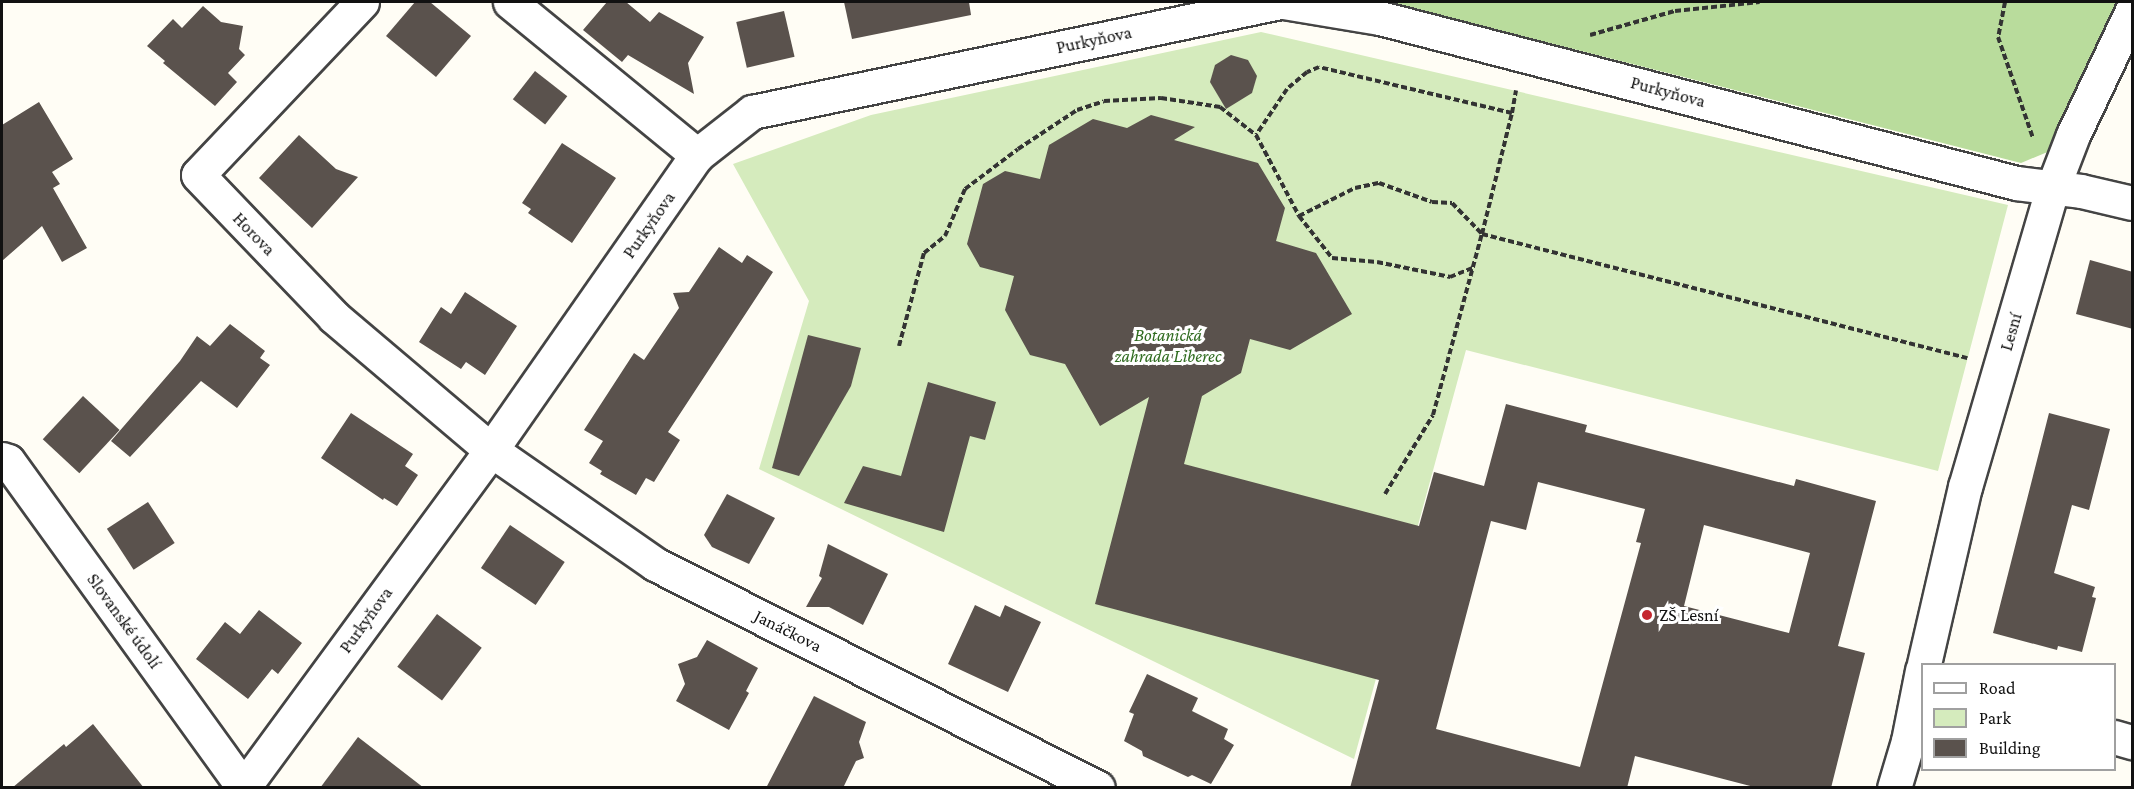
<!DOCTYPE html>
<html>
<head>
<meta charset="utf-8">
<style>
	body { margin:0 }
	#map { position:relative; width:2134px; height:789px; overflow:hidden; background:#fffdf5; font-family:"Crimson Pro",serif }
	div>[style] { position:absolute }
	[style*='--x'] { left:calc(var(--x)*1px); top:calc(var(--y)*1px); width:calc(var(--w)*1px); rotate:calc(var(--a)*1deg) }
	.green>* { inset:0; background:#d5ebbd }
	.forest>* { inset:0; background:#b9dc9c }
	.building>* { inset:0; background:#5a524d; transform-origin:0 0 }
	.path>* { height:4px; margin-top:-2px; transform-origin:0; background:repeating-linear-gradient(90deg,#333 0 6px,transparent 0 9px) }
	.roads { filter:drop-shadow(2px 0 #444) drop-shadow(-2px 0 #444) drop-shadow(0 2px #444) drop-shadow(0 -2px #444) }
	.minor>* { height:33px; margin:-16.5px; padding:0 16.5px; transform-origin:16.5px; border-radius:16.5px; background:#fff }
	.dots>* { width:16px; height:16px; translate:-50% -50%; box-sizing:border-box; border:3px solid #fff; border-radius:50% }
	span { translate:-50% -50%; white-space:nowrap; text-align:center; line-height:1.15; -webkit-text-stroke:6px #fff; paint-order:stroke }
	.street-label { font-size:18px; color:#111 }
	.park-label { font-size:18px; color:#2f6b1f; font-style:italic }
	.poi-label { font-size:18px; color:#111 }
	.left { translate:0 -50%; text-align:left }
	.frame { position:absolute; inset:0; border:3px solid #111; pointer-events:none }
	.legend { position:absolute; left:1921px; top:663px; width:195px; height:108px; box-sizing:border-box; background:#fff; border:2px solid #a0a0a0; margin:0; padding:8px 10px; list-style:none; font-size:18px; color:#111 }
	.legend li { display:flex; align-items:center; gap:12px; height:30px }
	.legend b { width:30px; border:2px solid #a0a0a0 }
</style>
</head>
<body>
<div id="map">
	<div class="green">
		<div style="clip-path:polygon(1261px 32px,2008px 205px,1938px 471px,1466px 350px,1354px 759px,759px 469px,809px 301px,733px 164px,871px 115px)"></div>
	</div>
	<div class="forest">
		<div style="clip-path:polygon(1389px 2px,2121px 2px,2057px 148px,2021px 163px)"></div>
	</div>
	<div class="building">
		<div style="clip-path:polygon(415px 2px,430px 2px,471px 36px,436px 77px,386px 36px)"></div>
		<div style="clip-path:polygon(607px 2px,626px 2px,650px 22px,659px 12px,704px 37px,688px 63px,694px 94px,628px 55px,622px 62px,583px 30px)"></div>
		<div style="clip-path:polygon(844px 2px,969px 2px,971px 15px,852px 39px)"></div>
		<div style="clip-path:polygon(203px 6px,221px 22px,243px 26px,239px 49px,245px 55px,228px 73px,237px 82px,215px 106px,163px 63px,165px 61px,147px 46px,173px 19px,182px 28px)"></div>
		<div style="left:784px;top:11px;width:47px;height:49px;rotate:77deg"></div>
		<div style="clip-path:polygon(1231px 55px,1248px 60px,1257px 76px,1252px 93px,1226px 109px,1210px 82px,1215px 65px)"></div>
		<div style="left:535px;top:71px;width:41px;height:36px;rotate:38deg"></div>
		<div style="clip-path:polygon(39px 102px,73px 159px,52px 172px,60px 184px,53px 188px,87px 248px,62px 262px,42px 226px,2px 261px,2px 125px)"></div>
		<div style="clip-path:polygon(evenodd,1151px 115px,1195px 127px,1174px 140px,1258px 163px,1285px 208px,1276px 241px,1316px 253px,1352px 314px,1290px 350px,1250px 339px,1241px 373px,1202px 396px,1184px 464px,1419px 526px,1434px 472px,1484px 486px,1506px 404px,1587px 425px,1585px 432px,1794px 486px,1796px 479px,1876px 501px,1838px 646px,1865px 653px,1831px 788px,1758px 788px,1635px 756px,1627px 788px,1350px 788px,1379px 680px,1095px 604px,1149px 397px,1100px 426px,1065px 364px,1030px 355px,1005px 310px,1014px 276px,980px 267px,967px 244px,983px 184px,1005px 171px,1040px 179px,1049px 145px,1093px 119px,1127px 128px,1151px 115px,1538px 482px,1645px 509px,1636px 542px,1641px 543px,1580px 767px,1436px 729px,1491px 521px,1526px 530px,1538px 482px,1151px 115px,1704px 525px,1810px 553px,1789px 633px,1684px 606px,1704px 525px)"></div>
		<div style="clip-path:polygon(299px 135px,336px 169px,358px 177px,312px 228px,259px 178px)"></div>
		<div style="clip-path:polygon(562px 143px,616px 178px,572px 243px,528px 213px,531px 209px,522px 203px)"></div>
		<div style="clip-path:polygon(719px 247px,742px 263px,747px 255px,773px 272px,668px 432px,680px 440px,654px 482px,646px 478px,636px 495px,600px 474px,602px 471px,589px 463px,603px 441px,584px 430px,634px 353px,644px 360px,679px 308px,673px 293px,689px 292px)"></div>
		<div style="clip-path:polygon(2090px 260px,2133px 272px,2133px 329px,2076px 314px)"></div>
		<div style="clip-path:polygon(465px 292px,517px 326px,485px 375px,466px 362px,461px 369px,419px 342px,441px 307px,451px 314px)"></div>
		<div style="clip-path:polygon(230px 324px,265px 351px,260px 358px,270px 365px,237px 408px,201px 381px,130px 457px,111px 441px,180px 361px,197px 336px,210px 346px)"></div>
		<div style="clip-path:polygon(808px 335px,861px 348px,851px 386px,799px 476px,772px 468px)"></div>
		<div style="clip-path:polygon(928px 382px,996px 402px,985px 440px,970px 436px,944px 532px,844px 503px,863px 466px,901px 476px)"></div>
		<div style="left:83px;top:396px;width:50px;height:59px;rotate:43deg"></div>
		<div style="clip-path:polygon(351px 413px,413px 454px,405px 466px,418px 475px,397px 506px,384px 498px,383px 500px,321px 458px)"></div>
		<div style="clip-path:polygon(2049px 413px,2110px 429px,2089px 510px,2072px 505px,2054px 573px,2095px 587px,2092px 597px,2096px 598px,2082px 652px,2058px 646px,2057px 650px,1993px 633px)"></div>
		<div style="clip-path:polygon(727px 494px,775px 518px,749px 564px,712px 547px,704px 535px)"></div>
		<div style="left:148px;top:502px;width:49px;height:49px;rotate:57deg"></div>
		<div style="left:510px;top:525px;width:66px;height:52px;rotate:34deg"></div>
		<div style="clip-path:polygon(828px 544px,888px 574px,863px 625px,829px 607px,806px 607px,822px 578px,819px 576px)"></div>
		<div style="clip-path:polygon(975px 605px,1000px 617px,1005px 605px,1041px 622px,1008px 692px,948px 664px)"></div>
		<div style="clip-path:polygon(259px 610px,302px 643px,278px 674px,272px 669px,248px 699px,196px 659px,225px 622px,240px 634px)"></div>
		<div style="left:437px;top:614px;width:56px;height:66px;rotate:37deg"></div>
		<div style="clip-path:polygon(707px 640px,758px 668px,746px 691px,749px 693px,729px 730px,676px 701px,685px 684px,678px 664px,697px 657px)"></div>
		<div style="clip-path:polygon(1147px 674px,1198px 698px,1192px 711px,1228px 729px,1224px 739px,1234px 745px,1211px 784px,1192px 775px,1188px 777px,1143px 756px,1142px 751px,1124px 741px,1134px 714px,1129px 712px)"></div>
		<div style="clip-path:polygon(814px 696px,866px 722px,859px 742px,864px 758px,856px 761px,843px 788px,766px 788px)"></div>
		<div style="clip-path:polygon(93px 724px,144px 788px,12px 788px,64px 744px,66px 747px)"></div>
		<div style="clip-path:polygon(358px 737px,424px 788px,320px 788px)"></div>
	</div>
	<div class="path">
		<div style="--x:2005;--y:2;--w:36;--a:101"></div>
		<div style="--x:1998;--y:37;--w:107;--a:70.9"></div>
		<div style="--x:1590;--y:35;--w:88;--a:-15.8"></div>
		<div style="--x:1675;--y:11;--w:85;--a:-6"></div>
		<div style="--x:1512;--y:113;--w:23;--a:-80"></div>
		<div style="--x:1299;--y:216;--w:53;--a:51.8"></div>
		<div style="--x:1332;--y:258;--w:45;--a:5.1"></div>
		<div style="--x:1377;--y:262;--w:75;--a:11.6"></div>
		<div style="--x:1450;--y:277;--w:24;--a:-22"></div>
		<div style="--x:899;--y:346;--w:96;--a:-75"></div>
		<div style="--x:924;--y:253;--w:27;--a:-39"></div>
		<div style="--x:945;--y:236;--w:51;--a:-66.9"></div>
		<div style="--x:965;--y:189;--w:66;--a:-37"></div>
		<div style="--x:1018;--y:149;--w:71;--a:-33.5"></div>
		<div style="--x:1077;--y:110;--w:28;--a:-18"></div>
		<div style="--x:1104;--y:101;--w:57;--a:-3"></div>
		<div style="--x:1161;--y:98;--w:60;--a:8.7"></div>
		<div style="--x:1220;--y:107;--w:46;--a:37.9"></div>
		<div style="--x:1385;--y:494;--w:92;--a:-58.7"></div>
		<div style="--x:1433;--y:415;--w:188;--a:-74.9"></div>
		<div style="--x:1482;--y:234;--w:125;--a:-76.1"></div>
		<div style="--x:1512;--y:113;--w:198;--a:-166.6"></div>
		<div style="--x:1319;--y:67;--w:13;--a:157"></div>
		<div style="--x:1307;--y:72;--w:26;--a:140"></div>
		<div style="--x:1287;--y:89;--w:55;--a:124"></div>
		<div style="--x:1256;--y:135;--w:92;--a:62"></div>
		<div style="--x:1299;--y:216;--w:63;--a:-26.6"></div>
		<div style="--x:1355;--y:188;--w:25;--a:-12"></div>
		<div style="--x:1379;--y:183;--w:56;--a:19.7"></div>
		<div style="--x:1432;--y:202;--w:20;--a:3"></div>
		<div style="--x:1452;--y:203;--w:43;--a:45.9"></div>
		<div style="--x:1482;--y:234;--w:501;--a:14.34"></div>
	</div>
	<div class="roads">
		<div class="minor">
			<div style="--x:362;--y:2;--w:238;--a:133.5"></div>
			<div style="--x:198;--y:175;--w:197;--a:46.2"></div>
			<div style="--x:334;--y:317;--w:206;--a:40.3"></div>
			<div style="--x:491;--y:450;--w:200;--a:34.8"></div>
			<div style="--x:655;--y:564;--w:496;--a:26.8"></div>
			<div style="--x:510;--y:2;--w:242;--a:39.3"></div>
			<div style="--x:1283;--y:2;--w:98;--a:9.4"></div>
			<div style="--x:1380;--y:18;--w:657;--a:14.54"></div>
			<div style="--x:2016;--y:183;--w:65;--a:7"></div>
			<div style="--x:2081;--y:191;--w:52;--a:13.2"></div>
			<div style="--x:2;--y:459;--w:6;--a:18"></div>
			<div style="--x:8;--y:461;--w:402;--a:54.2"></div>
			<div style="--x:1924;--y:664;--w:182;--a:-77"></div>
			<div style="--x:1965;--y:487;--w:313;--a:-73.7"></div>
			<div style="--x:2053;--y:187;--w:56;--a:-69"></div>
			<div style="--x:2073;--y:135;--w:137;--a:-64.6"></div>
			<div style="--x:2114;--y:737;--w:19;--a:16"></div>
			<div style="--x:243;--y:788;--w:419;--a:-53.7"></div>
			<div style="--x:491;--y:450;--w:360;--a:-55.1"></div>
			<div style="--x:697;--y:155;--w:70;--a:-38"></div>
			<div style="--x:752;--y:112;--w:539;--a:-11.77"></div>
			<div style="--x:1894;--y:788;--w:49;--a:-73.4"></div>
			<div style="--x:1908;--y:741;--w:72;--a:-78.8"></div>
		</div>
	</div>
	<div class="dots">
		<div style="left:1647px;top:615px;background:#c4262e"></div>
	</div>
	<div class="street-label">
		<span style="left:1094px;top:40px;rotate:-12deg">Purkyňova</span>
		<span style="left:1668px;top:92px;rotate:15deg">Purkyňova</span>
		<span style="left:649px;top:225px;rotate:-55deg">Purkyňova</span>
		<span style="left:254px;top:234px;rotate:46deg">Horova</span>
		<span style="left:2011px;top:332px;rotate:-74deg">Lesní</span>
		<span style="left:366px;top:620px;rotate:-54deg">Purkyňova</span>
		<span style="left:124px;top:621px;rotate:54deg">Slovanské údolí</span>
		<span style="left:788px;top:631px;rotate:27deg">Janáčkova</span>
	</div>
	<div class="park-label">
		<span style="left:1168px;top:346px">Botanická<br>zahrada Liberec</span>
	</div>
	<div class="poi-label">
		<span class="left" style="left:1659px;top:615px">ZŠ Lesní</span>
	</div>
	<div class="frame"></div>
	<ul class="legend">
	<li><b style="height:8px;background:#fff"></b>Road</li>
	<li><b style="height:16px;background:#d5ebbd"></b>Park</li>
	<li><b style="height:16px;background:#5a524d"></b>Building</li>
	</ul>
</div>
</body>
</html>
